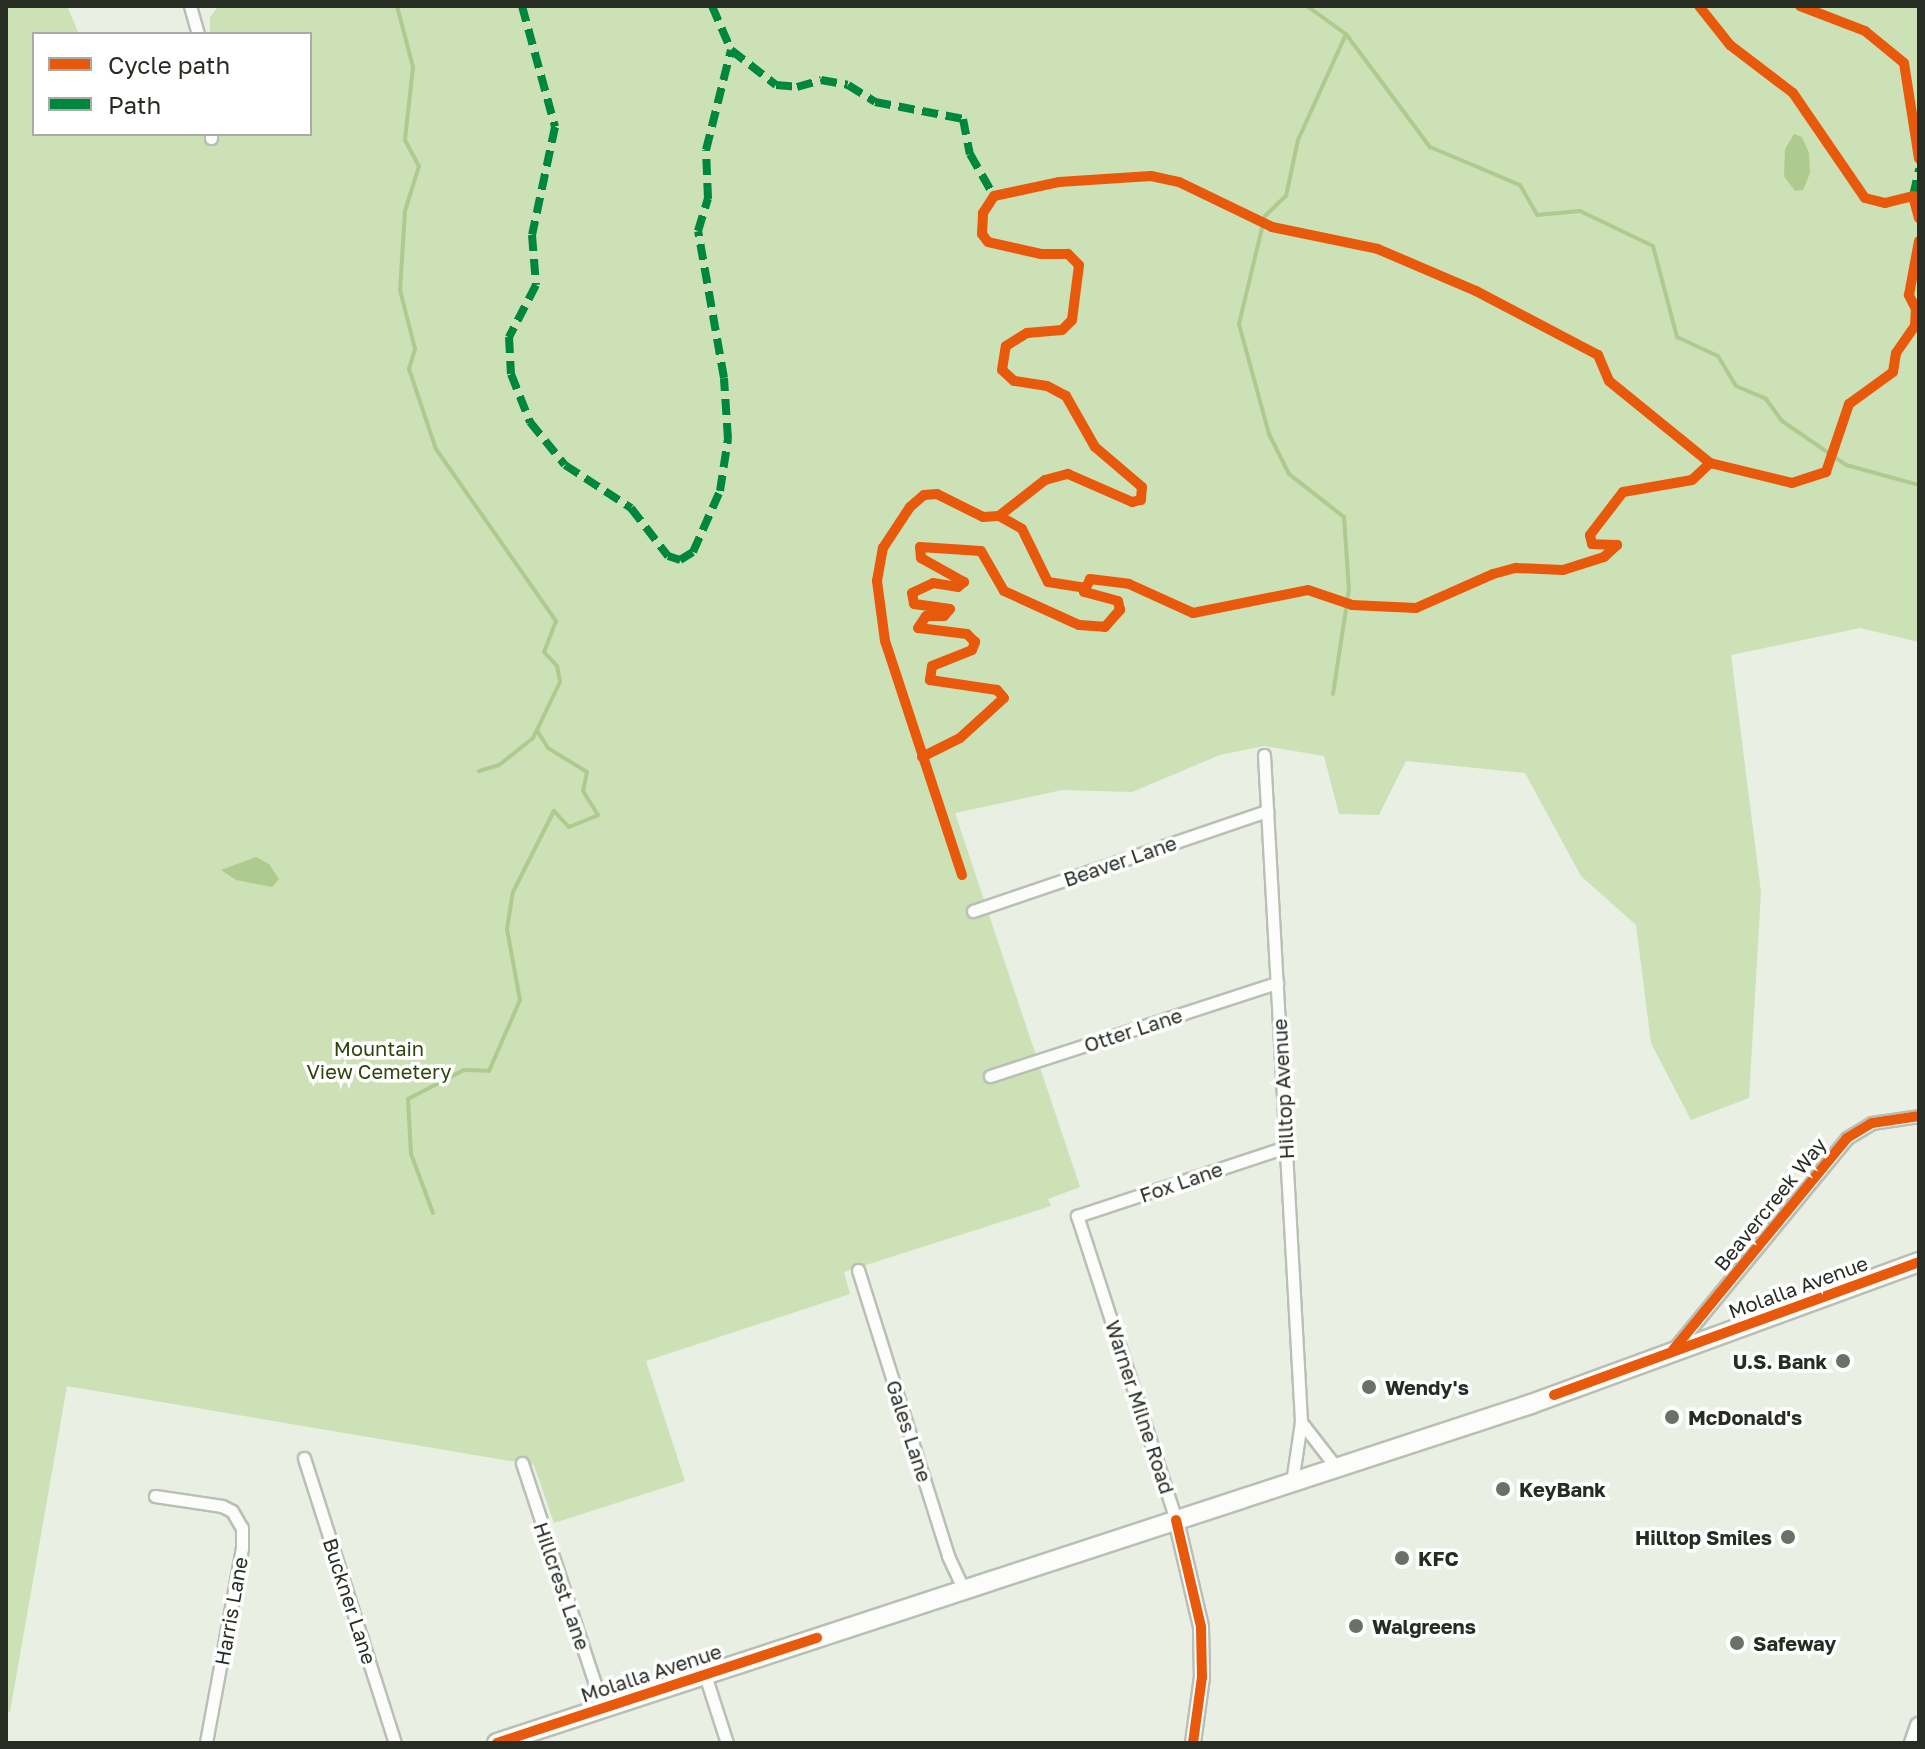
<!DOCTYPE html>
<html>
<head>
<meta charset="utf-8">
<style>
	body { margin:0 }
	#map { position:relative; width:1925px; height:1749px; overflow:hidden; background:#e9efe3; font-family:"Golos Text",sans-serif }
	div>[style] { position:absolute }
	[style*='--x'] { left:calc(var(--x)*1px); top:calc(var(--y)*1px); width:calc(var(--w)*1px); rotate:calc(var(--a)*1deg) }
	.green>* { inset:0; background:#cce1b5 }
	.water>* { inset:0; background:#aeca8f }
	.stream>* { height:4px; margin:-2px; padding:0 2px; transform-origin:2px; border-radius:2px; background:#aeca8f }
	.roads { filter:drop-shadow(2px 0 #babfb6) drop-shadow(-2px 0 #babfb6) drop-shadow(0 2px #babfb6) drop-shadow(0 -2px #babfb6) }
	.minor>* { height:11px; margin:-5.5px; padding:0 5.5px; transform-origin:5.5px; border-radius:5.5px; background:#fcfdfb }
	.tertiary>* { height:14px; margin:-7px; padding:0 7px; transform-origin:7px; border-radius:7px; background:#fcfdfb }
	.secondary>* { height:16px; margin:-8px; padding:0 8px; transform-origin:8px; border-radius:8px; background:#fcfdfb }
	.primary>* { height:18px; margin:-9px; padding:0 9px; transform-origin:9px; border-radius:9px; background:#fcfdfb }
	.quiet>* { height:8px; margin-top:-4px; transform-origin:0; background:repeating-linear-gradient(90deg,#00873e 0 16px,transparent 0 24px) }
	.cycleway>* { height:10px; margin:-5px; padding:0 5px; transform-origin:5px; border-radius:5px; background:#e8590c }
	.dots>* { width:22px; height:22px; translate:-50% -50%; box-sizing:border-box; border:4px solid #fff; border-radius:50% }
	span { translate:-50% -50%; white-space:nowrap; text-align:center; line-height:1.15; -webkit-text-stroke:7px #fff; paint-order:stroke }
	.street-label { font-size:20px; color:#282d24 }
	.park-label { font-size:20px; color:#2e450b }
	.poi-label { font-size:20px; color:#282d24; font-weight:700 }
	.right { translate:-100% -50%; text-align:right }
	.left { translate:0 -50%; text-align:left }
	.frame { position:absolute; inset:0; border:8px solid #282d24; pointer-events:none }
	.legend { position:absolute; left:32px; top:32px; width:280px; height:104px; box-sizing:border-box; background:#fff; border:2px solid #a9aba7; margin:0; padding:10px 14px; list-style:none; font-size:24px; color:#282d24 }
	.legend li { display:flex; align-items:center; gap:16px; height:40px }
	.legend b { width:40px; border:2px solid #a9aba7 }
</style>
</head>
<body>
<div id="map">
	<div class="green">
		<div style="clip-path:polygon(6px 6px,67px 6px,79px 34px,34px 34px,34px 134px,310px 134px,310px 34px,210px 34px,210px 17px,218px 7px,1919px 6px,1919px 642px,1860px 628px,1731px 655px,1761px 892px,1749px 1098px,1691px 1120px,1651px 1043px,1636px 925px,1581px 876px,1525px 773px,1406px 761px,1379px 815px,1339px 814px,1324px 756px,1264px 746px,1220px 755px,1132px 792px,1062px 790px,955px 813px,1080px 1187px,1048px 1199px,1051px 1206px,844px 1272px,850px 1294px,646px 1361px,685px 1481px,554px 1523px,534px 1465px,67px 1386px,10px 1712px,6px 1711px)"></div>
	</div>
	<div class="water">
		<div style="clip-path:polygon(1794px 134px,1802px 137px,1809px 153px,1810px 173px,1803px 190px,1795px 191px,1784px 176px,1785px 149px)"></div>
		<div style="clip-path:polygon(256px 857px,269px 864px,279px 879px,272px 887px,236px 880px,221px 870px)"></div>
	</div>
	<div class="stream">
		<div style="--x:397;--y:6;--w:63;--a:75.3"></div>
		<div style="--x:413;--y:67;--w:73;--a:96.3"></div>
		<div style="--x:405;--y:140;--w:30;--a:62"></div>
		<div style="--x:419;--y:166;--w:47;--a:107.3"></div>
		<div style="--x:405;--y:211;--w:79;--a:93.6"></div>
		<div style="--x:400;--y:290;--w:61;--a:75.7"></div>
		<div style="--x:415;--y:349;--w:21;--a:107"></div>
		<div style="--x:409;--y:369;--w:84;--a:71.4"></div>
		<div style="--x:436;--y:449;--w:210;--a:55.1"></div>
		<div style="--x:556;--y:621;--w:33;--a:111"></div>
		<div style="--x:544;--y:652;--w:19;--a:47"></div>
		<div style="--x:557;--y:666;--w:16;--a:79"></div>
		<div style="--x:560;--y:682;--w:62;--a:115.7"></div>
		<div style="--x:533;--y:738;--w:43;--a:141.5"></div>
		<div style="--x:499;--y:765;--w:21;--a:163"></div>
		<div style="--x:1307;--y:6;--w:48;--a:35.7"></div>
		<div style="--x:1346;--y:34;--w:141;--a:53.4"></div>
		<div style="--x:1430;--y:147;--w:98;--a:22.9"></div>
		<div style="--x:1520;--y:185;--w:34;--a:60"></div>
		<div style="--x:1537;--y:215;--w:43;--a:-5.3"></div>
		<div style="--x:1580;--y:211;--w:81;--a:25.6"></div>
		<div style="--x:1653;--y:246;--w:94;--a:75.2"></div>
		<div style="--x:1677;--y:337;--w:45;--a:24.9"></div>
		<div style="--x:1718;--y:356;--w:35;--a:59"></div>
		<div style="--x:1736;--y:386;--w:33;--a:23"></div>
		<div style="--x:1766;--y:399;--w:27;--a:54"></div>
		<div style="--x:1782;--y:421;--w:78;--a:34.5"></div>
		<div style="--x:1846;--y:465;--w:76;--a:15.3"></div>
		<div style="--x:1333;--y:694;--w:105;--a:-81.3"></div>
		<div style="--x:1349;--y:590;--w:73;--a:-93.9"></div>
		<div style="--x:1344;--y:517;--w:70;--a:-142"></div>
		<div style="--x:1289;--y:474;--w:45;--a:-116.6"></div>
		<div style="--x:1269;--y:434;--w:114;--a:-105.3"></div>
		<div style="--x:1239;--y:324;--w:111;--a:-76.5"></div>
		<div style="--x:1265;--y:216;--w:29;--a:-44"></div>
		<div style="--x:1286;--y:196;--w:57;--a:-77.9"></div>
		<div style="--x:1298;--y:140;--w:116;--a:-65.6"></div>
		<div style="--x:433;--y:1213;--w:63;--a:-110.4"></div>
		<div style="--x:411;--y:1154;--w:55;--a:-93.1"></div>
		<div style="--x:408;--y:1099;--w:63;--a:-27.4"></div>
		<div style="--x:464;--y:1070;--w:25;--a:2"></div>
		<div style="--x:489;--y:1071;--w:77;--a:-66.4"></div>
		<div style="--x:520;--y:1000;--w:72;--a:-100.4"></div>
		<div style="--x:507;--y:929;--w:37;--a:-81"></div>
		<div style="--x:513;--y:892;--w:91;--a:-63.2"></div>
		<div style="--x:554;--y:811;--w:22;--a:47"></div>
		<div style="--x:569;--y:827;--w:31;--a:-22"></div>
		<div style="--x:598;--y:815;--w:28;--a:-122"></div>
		<div style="--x:583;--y:791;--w:19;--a:-78"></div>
		<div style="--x:587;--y:772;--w:46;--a:-148.4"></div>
		<div style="--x:548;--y:748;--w:19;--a:-122"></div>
	</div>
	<div class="roads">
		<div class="minor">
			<div style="--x:190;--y:6;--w:29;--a:74"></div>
			<div style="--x:211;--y:134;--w:4;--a:90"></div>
			<div style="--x:1264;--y:755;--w:668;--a:86.82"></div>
			<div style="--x:1301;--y:1422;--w:61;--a:98.5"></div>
			<div style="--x:973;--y:911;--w:311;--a:-18.8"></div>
			<div style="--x:990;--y:1076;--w:302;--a:-18"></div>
			<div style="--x:858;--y:1270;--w:300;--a:72.5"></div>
			<div style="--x:948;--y:1556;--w:38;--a:65"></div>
			<div style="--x:1673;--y:1350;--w:274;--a:-50.6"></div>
			<div style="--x:1847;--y:1138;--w:29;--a:-31"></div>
			<div style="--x:1872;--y:1123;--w:48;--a:-8.5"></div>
			<div style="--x:1301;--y:1422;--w:57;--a:52.1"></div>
			<div style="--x:304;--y:1458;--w:299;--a:72.3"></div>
			<div style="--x:522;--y:1463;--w:258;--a:71.7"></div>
			<div style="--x:155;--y:1496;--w:68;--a:8.5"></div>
			<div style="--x:222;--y:1506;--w:11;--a:27"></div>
			<div style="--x:232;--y:1511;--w:20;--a:60"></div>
			<div style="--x:242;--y:1528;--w:20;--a:90"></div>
			<div style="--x:242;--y:1548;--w:198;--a:100.5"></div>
			<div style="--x:1176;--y:1520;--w:320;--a:-108"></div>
			<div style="--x:1077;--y:1216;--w:220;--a:-18.3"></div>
			<div style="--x:705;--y:1675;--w:71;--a:72.1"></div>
		</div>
		<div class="tertiary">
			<div style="--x:1176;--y:1520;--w:110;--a:76.8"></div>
			<div style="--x:1201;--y:1627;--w:50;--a:88.9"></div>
			<div style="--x:1202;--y:1677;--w:67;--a:97.8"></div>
		</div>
		<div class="secondary">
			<div style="--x:1913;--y:1743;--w:18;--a:-71"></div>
		</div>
		<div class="primary">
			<div style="--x:497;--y:1743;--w:1088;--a:-18.15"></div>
			<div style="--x:1531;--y:1404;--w:413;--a:-20.1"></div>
		</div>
	</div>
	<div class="quiet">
		<div style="--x:522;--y:6;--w:125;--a:74.7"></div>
		<div style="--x:555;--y:127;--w:110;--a:102"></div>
		<div style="--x:532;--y:235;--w:50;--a:85.4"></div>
		<div style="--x:536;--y:285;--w:59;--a:117.4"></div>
		<div style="--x:509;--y:337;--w:37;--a:87"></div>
		<div style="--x:511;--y:374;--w:52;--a:68.4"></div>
		<div style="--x:530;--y:422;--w:55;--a:50.9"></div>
		<div style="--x:565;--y:465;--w:79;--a:33.1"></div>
		<div style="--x:631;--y:508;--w:61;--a:52.4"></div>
		<div style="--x:668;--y:556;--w:13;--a:18"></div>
		<div style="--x:680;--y:560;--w:15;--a:-32"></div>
		<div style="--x:693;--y:552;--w:67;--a:-66.1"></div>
		<div style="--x:720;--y:491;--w:53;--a:-81.3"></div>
		<div style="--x:728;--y:439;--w:61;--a:-93.8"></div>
		<div style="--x:724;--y:378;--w:149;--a:-100"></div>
		<div style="--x:698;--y:231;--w:34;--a:-73"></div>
		<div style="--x:708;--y:199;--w:49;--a:-92.3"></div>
		<div style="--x:706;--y:150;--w:103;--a:-76"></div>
		<div style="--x:712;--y:6;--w:48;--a:66.6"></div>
		<div style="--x:731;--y:50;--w:57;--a:37.9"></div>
		<div style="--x:776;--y:85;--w:21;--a:5"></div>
		<div style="--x:797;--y:87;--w:25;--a:-16"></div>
		<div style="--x:821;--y:80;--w:27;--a:10"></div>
		<div style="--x:848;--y:85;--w:32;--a:32"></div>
		<div style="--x:875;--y:102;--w:90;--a:10.9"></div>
		<div style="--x:963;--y:119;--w:36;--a:79"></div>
		<div style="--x:970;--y:154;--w:48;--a:60.3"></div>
		<div style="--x:1913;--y:196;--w:28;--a:-77"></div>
	</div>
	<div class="cycleway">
		<div style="--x:1699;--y:6;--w:50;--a:51.5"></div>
		<div style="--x:1730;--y:45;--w:79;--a:37.3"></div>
		<div style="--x:1793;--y:93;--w:127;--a:55.6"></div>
		<div style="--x:1865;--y:198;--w:21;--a:14"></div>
		<div style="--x:1885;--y:203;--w:29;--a:-14"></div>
		<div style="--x:1913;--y:196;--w:23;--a:75"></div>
		<div style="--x:1800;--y:6;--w:70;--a:21"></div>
		<div style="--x:1865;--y:31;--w:50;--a:39.4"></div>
		<div style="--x:1904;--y:63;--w:97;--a:81.1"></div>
		<div style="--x:999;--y:516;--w:26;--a:29"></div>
		<div style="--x:1022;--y:529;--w:59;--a:63.9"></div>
		<div style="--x:1048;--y:582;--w:37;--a:9"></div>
		<div style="--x:922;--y:757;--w:42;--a:-26.6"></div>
		<div style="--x:960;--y:738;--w:59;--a:-42.3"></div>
		<div style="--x:1004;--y:698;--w:11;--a:-131"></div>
		<div style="--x:997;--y:690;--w:68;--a:-171.5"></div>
		<div style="--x:930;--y:680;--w:14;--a:-82"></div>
		<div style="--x:932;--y:666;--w:43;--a:-21.8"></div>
		<div style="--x:972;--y:650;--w:9;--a:-69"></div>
		<div style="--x:975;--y:642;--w:11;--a:-135"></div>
		<div style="--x:967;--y:634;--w:49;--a:-173"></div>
		<div style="--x:918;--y:628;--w:14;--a:-56"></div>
		<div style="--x:926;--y:616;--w:18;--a:0"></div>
		<div style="--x:944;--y:616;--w:9;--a:-49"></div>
		<div style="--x:950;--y:609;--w:36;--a:-172"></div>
		<div style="--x:914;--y:604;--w:11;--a:-100"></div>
		<div style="--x:912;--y:593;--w:23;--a:-25"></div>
		<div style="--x:933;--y:583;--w:25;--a:9"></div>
		<div style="--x:958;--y:587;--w:8;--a:-40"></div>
		<div style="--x:964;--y:582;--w:49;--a:-150.8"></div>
		<div style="--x:921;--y:558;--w:11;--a:-95"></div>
		<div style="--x:920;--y:547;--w:61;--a:3.8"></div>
		<div style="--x:981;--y:551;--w:46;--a:60.1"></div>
		<div style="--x:1004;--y:591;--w:82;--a:24.4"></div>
		<div style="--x:1079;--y:625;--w:26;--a:4"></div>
		<div style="--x:1105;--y:627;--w:23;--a:-49"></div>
		<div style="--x:1120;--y:610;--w:9;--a:-103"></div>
		<div style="--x:1118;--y:601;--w:35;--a:-165"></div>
		<div style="--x:1084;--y:592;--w:14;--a:-65"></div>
		<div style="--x:1090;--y:579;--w:39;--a:7"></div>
		<div style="--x:1129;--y:584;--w:70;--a:24.4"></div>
		<div style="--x:1193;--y:613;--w:117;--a:-11.3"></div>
		<div style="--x:1308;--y:590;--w:46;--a:18.8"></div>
		<div style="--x:1352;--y:605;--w:64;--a:2.7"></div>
		<div style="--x:1416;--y:608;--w:84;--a:-23.8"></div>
		<div style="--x:1493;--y:574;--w:24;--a:-15"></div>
		<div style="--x:1516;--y:568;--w:47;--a:2.4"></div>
		<div style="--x:1563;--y:570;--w:43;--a:-17.6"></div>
		<div style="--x:1604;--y:557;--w:18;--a:-43"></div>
		<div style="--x:1617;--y:545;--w:25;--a:-178"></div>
		<div style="--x:1592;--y:544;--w:9;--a:-103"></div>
		<div style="--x:1590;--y:535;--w:54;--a:-52.5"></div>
		<div style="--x:1623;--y:492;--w:70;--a:-9.9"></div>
		<div style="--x:1692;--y:480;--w:25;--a:-43"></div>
		<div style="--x:962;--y:875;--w:246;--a:-108.2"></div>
		<div style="--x:885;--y:641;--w:61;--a:-97.6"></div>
		<div style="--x:877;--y:581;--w:34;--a:-80"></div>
		<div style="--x:883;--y:548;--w:49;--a:-56.6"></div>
		<div style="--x:910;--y:507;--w:18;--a:-41"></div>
		<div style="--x:924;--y:495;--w:13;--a:-4"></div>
		<div style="--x:937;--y:494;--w:51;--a:26.6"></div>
		<div style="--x:983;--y:517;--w:16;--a:-4"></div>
		<div style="--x:999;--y:516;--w:58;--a:-38"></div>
		<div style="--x:1045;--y:480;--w:24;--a:-15"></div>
		<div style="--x:1068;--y:474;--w:70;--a:23.6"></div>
		<div style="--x:1132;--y:502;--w:9;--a:-13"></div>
		<div style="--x:1141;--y:500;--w:13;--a:-86"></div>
		<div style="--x:1142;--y:487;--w:62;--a:-139.6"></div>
		<div style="--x:1095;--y:447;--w:59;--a:-119.6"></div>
		<div style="--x:1066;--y:396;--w:21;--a:-152"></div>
		<div style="--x:1047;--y:386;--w:33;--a:-171"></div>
		<div style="--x:1014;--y:381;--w:16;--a:-137"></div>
		<div style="--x:1002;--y:370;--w:24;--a:-81"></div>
		<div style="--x:1006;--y:346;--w:25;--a:-32"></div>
		<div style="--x:1027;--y:333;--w:35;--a:-5"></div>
		<div style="--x:1062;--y:330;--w:14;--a:-45"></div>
		<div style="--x:1072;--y:320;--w:55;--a:-82.7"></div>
		<div style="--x:1079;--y:265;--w:16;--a:-135"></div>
		<div style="--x:1068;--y:254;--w:27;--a:180"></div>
		<div style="--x:1041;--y:254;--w:54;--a:-167.2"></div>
		<div style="--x:988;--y:242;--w:10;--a:-127"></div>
		<div style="--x:982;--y:234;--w:21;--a:-87"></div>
		<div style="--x:983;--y:213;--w:20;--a:-57"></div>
		<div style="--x:994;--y:196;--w:66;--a:-12.2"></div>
		<div style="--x:1059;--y:182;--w:92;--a:-3.7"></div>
		<div style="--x:1151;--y:176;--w:29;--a:12"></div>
		<div style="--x:1179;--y:182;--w:103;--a:25.8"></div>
		<div style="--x:1272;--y:227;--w:108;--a:11.7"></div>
		<div style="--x:1378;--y:249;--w:107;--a:23.2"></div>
		<div style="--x:1476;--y:291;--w:138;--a:27.7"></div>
		<div style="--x:1598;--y:355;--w:28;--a:67"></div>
		<div style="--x:1609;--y:381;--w:130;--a:39.1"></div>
		<div style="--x:1710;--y:463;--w:84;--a:13.7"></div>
		<div style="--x:1792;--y:483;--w:36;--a:-18"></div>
		<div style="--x:1826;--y:472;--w:72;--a:-71.3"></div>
		<div style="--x:1849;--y:404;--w:54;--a:-36"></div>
		<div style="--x:1893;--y:372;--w:19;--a:-81"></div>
		<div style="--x:1896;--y:353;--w:33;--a:-55"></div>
		<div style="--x:1915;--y:326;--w:17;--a:-87"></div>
		<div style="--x:1916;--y:309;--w:16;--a:-117"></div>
		<div style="--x:1909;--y:295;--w:55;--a:-79.5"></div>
		<div style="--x:1673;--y:1350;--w:274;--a:-50.6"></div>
		<div style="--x:1847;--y:1138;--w:29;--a:-31"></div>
		<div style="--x:1872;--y:1123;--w:48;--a:-8.5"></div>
		<div style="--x:1554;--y:1395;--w:388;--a:-20"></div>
		<div style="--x:1176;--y:1520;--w:110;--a:76.8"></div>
		<div style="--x:1201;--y:1627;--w:50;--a:88.9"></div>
		<div style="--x:1202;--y:1677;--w:67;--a:97.8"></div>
		<div style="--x:497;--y:1743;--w:337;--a:-18.2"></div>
	</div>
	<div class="dots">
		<div style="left:1843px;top:1361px;background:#6c7167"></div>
		<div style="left:1369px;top:1387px;background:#6c7167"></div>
		<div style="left:1672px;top:1417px;background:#6c7167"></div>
		<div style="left:1503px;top:1489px;background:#6c7167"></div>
		<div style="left:1788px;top:1537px;background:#6c7167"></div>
		<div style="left:1402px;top:1558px;background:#6c7167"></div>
		<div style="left:1356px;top:1626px;background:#6c7167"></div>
		<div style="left:1737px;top:1643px;background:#6c7167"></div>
	</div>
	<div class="street-label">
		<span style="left:1120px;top:861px;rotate:-19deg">Beaver Lane</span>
		<span style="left:1133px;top:1030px;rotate:-18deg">Otter Lane</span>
		<span style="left:1283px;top:1089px;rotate:-93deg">Hilltop Avenue</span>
		<span style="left:1181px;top:1182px;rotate:-19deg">Fox Lane</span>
		<span style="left:1770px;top:1204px;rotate:-51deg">Beavercreek Way</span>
		<span style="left:1798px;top:1287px;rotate:-20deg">Molalla Avenue</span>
		<span style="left:1140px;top:1407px;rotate:72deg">Warner Milne Road</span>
		<span style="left:909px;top:1431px;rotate:72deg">Gales Lane</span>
		<span style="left:562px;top:1586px;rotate:71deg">Hillcrest Lane</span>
		<span style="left:350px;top:1601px;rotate:72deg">Buckner Lane</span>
		<span style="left:231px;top:1611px;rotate:-80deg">Harris Lane</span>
		<span style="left:651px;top:1673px;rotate:-18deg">Molalla Avenue</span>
	</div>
	<div class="park-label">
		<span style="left:379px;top:1060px">Mountain<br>View Cemetery</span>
	</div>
	<div class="poi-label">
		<span class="right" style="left:1827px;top:1361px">U.S. Bank</span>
		<span class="left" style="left:1385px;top:1387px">Wendy's</span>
		<span class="left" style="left:1688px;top:1417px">McDonald's</span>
		<span class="left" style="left:1519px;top:1489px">KeyBank</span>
		<span class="right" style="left:1772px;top:1537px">Hilltop Smiles</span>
		<span class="left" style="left:1418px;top:1558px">KFC</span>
		<span class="left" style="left:1372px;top:1626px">Walgreens</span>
		<span class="left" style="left:1753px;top:1643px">Safeway</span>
	</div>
	<div class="frame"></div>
	<ul class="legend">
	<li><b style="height:10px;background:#e8590c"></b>Cycle path</li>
	<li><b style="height:10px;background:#00873e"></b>Path</li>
	</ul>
</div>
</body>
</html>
